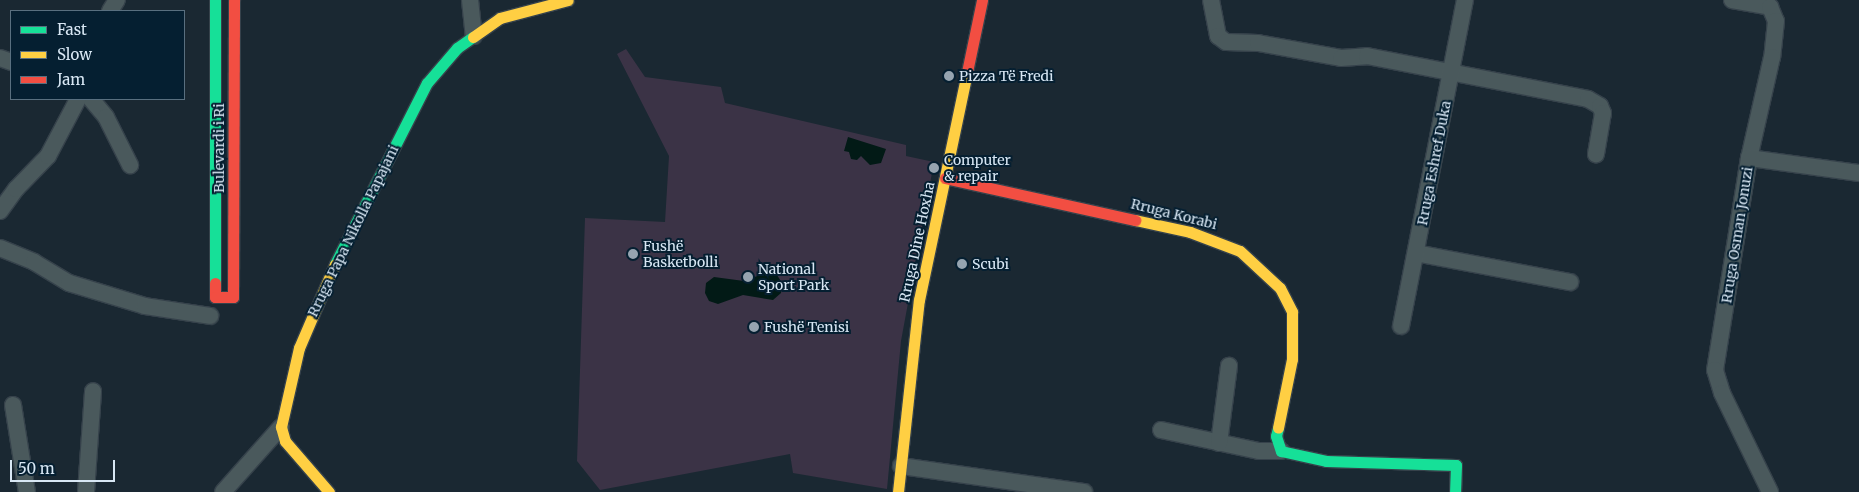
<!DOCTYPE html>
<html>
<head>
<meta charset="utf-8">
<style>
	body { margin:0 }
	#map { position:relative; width:1859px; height:492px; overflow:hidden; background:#1a2832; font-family:Merriweather,serif }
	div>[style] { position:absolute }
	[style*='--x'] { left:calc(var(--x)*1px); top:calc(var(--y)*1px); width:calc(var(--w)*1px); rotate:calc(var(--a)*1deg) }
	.green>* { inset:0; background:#3b3346 }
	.water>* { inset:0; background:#021a16 }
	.roads { filter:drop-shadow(1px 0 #36424b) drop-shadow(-1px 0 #36424b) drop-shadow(0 1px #36424b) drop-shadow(0 -1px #36424b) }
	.street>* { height:16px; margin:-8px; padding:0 8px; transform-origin:8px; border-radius:8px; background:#4a595c }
	.fast>* { height:11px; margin:-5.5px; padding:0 5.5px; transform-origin:5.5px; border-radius:5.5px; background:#16e098 }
	.slow>* { height:11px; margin:-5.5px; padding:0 5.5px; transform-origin:5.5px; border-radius:5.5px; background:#ffcf43 }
	.jam>* { height:11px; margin:-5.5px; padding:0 5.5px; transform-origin:5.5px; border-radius:5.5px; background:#f24e42 }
	.dots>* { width:14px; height:14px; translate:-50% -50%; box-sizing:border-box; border:2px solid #051f31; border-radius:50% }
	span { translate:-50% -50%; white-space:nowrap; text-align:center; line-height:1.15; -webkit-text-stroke:4px #051f31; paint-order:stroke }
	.poi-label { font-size:14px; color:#d8e7f4 }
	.left { translate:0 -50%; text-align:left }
	.street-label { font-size:14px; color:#d8e7f4 }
	.legend { position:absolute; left:10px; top:10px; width:175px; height:90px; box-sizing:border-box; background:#051f31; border:1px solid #596f7f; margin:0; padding:6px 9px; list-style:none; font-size:15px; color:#d8e7f4 }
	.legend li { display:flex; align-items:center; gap:10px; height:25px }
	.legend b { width:25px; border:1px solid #596f7f }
	.scale { position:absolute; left:10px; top:460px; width:105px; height:22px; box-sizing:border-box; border:2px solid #d8e7f4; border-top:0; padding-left:6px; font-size:15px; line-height:18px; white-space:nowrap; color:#d8e7f4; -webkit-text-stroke:4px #051f31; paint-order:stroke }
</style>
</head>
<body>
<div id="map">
	<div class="green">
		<div style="clip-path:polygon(626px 49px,645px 77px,721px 87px,725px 103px,906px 145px,906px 156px,934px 162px,901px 341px,887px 489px,793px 473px,790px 454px,600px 490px,577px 461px,585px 218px,665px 222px,669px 156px,617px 54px)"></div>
	</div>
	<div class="water">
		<div style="clip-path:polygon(848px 137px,886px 149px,881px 163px,870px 165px,861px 156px,857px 160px,851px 159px,849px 152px,844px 151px)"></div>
		<div style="clip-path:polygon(768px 272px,777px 275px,782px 283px,781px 293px,773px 300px,743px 295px,718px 304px,709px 301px,705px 293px,706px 283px,714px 277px,744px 281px)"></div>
	</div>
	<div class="roads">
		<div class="street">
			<div style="--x:470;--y:0;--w:36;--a:84"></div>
			<div style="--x:1211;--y:0;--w:37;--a:79"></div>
			<div style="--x:1218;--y:36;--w:10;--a:37"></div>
			<div style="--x:1226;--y:42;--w:32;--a:2"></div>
			<div style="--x:1258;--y:43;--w:84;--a:10.2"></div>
			<div style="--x:1341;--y:58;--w:26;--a:-4"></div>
			<div style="--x:1367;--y:56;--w:225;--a:11"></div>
			<div style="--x:1588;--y:99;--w:14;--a:30"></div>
			<div style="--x:1600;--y:106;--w:8;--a:67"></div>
			<div style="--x:1603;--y:113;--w:42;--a:99.7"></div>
			<div style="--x:1732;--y:0;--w:39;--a:10"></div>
			<div style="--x:1770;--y:7;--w:15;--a:67"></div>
			<div style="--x:1776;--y:21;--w:36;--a:96"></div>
			<div style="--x:1772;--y:57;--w:104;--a:102.8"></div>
			<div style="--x:1749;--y:158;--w:215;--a:99.1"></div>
			<div style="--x:1715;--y:370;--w:24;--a:73"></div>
			<div style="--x:1722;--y:393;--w:110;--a:64.1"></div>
			<div style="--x:110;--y:11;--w:13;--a:-58"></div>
			<div style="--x:0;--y:58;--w:12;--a:20"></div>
			<div style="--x:91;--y:99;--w:23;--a:50"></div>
			<div style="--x:106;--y:117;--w:54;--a:63.4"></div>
			<div style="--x:1749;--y:158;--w:111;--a:7.8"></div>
			<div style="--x:0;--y:211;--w:27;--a:-54"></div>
			<div style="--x:16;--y:189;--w:46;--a:-45.9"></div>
			<div style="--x:48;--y:156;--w:64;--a:-62.2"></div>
			<div style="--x:0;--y:248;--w:37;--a:22"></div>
			<div style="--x:34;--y:262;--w:41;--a:31"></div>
			<div style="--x:69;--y:283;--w:79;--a:16.8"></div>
			<div style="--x:145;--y:306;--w:66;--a:8.7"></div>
			<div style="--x:1416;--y:253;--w:157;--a:10.7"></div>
			<div style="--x:1401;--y:326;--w:332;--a:-78.9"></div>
			<div style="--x:13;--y:405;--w:88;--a:80.9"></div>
			<div style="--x:1161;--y:430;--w:100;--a:12.1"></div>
			<div style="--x:1259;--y:451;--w:22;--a:0"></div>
			<div style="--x:1219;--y:443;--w:78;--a:-82.6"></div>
			<div style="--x:901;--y:466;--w:185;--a:8.1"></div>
			<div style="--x:86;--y:492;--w:101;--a:-86"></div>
			<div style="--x:223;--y:492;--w:87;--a:-48.3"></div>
		</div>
		<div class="fast">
			<div style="--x:215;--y:0;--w:283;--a:90"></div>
			<div style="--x:335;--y:264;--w:203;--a:-63.1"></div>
			<div style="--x:427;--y:83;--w:46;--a:-49.4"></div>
			<div style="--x:457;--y:48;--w:19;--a:-35"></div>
			<div style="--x:1278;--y:428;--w:8;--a:104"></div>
			<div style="--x:1276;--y:436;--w:16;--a:72"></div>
			<div style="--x:1281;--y:451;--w:46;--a:12.5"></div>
			<div style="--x:1326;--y:461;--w:130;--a:1.8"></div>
			<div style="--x:1456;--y:465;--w:27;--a:92"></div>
		</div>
		<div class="slow">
			<div style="--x:473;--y:37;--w:33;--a:-35"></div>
			<div style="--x:500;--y:18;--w:70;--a:-14.8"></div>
			<div style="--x:1135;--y:220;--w:56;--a:12.3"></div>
			<div style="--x:1190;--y:232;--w:53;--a:20.8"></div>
			<div style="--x:1240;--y:251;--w:54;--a:42.8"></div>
			<div style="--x:1280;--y:288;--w:27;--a:63"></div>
			<div style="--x:1292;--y:312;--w:47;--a:90"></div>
			<div style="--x:1292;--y:359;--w:70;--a:101.5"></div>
			<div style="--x:329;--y:492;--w:67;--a:-130.8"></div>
			<div style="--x:285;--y:441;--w:15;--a:-106"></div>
			<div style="--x:281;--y:427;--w:81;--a:-77.2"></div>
			<div style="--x:299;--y:348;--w:91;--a:-66.8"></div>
			<div style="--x:898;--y:492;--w:193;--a:-83.8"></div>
			<div style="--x:919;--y:300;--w:233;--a:-78.1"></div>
		</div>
		<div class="jam">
			<div style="--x:967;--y:72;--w:74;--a:-78.2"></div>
			<div style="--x:945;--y:178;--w:195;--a:12.5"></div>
			<div style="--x:215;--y:283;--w:14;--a:90"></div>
			<div style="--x:215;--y:297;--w:18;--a:0"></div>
			<div style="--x:233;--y:297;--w:297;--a:-89.8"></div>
		</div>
	</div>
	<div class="dots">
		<div style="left:949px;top:76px;background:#96a4b0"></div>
		<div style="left:934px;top:168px;background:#96a4b0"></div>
		<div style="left:633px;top:254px;background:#96a4b0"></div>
		<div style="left:962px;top:264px;background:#96a4b0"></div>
		<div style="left:748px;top:277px;background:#96a4b0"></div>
		<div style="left:754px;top:327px;background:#96a4b0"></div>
	</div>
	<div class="poi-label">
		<span class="left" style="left:959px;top:76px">Pizza Të Fredi</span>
		<span class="left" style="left:944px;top:168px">Computer<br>&amp; repair</span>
		<span class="left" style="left:643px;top:254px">Fushë<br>Basketbolli</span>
		<span class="left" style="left:972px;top:264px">Scubi</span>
		<span class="left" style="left:758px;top:277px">National<br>Sport Park</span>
		<span class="left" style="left:764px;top:327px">Fushë Tenisi</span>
	</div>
	<div class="street-label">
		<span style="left:219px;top:148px;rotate:-90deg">Bulevardi i Ri</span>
		<span style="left:1434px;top:163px;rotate:-79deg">Rruga Eshref Duka</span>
		<span style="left:1174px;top:214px;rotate:14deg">Rruga Korabi</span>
		<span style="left:353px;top:231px;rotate:-64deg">Rruga Papa Nikolla Papajani</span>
		<span style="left:1737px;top:235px;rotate:-81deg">Rruga Osman Jonuzi</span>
		<span style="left:917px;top:242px;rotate:-78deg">Rruga Dine Hoxha</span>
	</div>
	<ul class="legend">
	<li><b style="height:6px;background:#16e098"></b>Fast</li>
	<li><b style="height:6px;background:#ffcf43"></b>Slow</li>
	<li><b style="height:6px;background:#f24e42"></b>Jam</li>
	</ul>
	<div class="scale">50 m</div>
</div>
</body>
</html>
